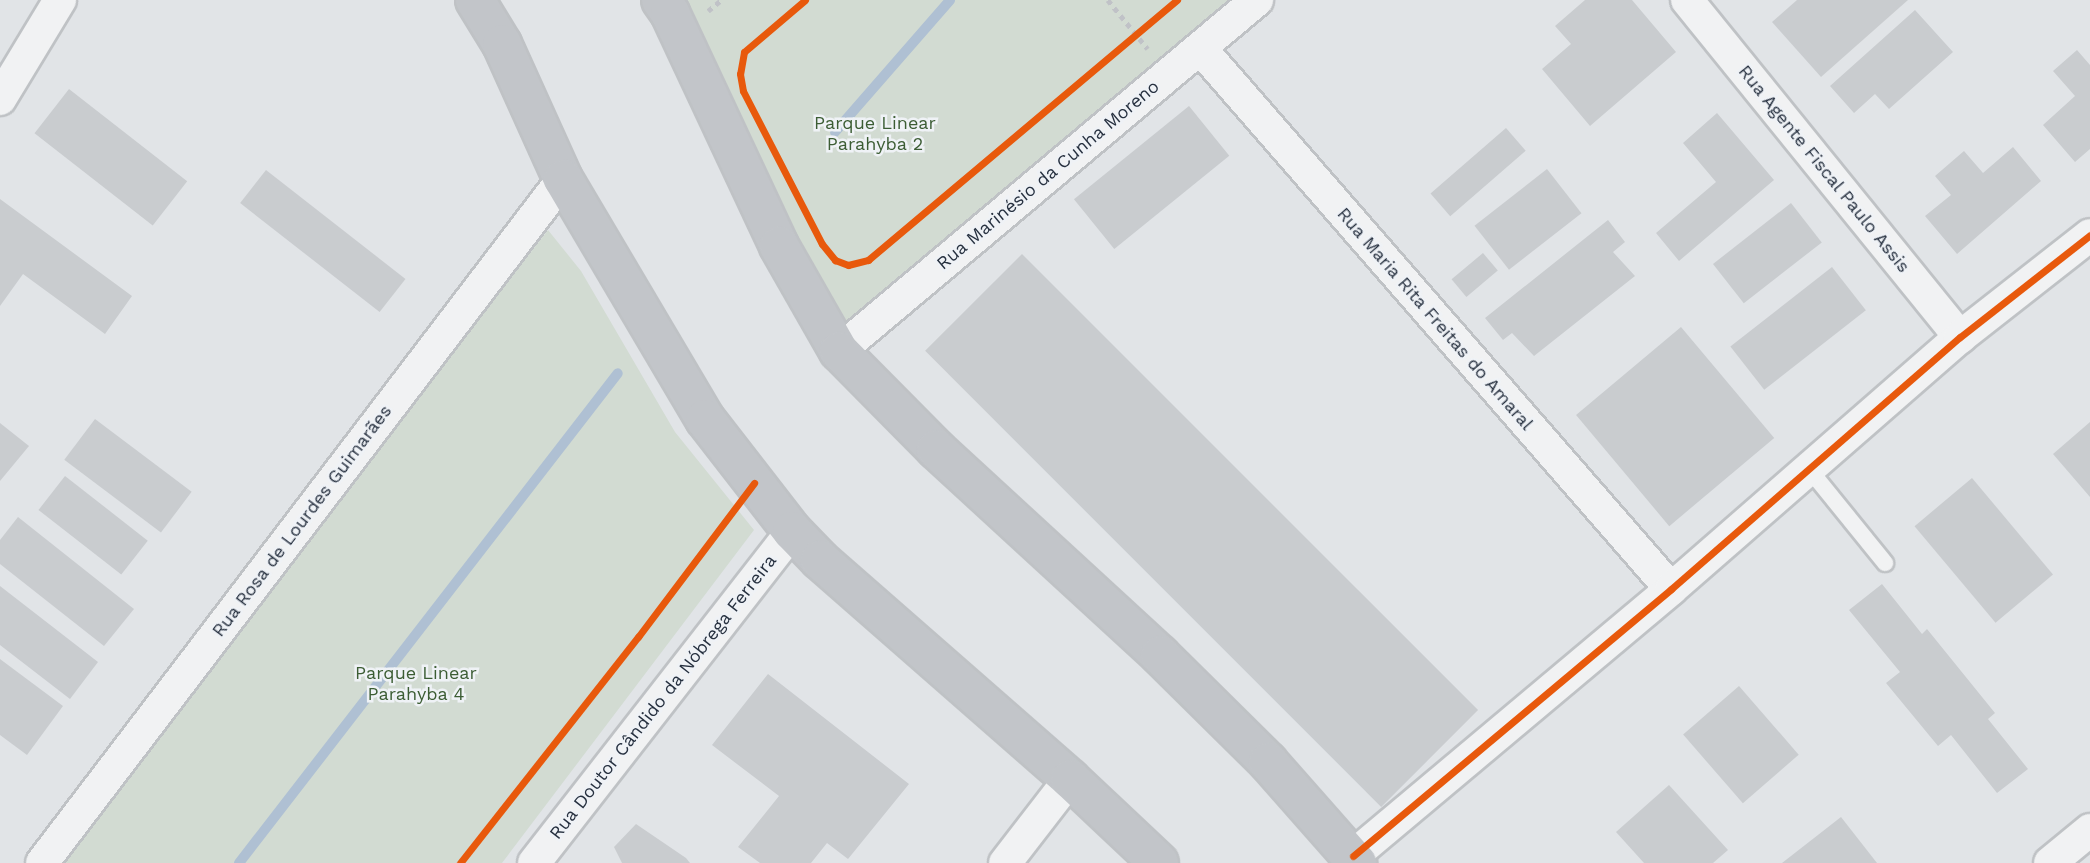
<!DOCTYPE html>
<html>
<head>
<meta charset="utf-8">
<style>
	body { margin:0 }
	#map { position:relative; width:2090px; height:863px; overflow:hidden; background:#e1e4e7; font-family:"Work Sans",sans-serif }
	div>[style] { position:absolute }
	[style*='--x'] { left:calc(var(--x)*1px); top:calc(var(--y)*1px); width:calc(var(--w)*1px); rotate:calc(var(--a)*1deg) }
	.green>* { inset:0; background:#d2dbd2 }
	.stream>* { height:10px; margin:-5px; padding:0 5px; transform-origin:5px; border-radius:5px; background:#afc0d3 }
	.building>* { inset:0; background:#c9cccf; transform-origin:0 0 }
	.path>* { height:4.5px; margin-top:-2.25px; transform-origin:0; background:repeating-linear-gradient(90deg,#c0c2c7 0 5px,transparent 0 10px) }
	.roads { filter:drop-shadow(2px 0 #bfc2c5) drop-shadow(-2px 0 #bfc2c5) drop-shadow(0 2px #bfc2c5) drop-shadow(0 -2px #bfc2c5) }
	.lane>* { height:16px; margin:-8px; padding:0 8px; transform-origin:8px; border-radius:8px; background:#f1f2f3 }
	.street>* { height:32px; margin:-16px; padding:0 16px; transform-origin:16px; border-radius:16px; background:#f1f2f3 }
	.secondary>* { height:38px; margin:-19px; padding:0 19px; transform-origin:19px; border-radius:19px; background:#c2c5c9 }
	.cycleway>* { height:7px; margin:-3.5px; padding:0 3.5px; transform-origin:3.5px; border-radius:3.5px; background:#e8590c }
	span { translate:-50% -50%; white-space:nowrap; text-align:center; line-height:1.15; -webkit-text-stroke:5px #eff2f6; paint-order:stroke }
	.park-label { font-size:18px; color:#3c5d34 }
	.street-label { font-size:18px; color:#273140 }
</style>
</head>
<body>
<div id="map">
	<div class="green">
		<div style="clip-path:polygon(685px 0,1243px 0,836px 342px,670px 13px)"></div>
		<div style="clip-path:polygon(548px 230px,581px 271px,675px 432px,754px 530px,502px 863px,53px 863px)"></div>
	</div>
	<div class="stream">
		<div style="--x:835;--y:132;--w:175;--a:-48.9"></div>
		<div style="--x:239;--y:863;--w:619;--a:-52.28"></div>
	</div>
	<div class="building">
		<div style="clip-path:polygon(1585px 0,1632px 0,1676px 52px,1590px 126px,1542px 69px,1571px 44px,1555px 26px)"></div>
		<div style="clip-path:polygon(1797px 0,1908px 0,1821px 77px,1772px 22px)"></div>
		<div style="clip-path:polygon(1915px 10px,1953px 52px,1889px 109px,1875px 94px,1854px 113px,1830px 86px)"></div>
		<div style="clip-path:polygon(2077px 50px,2090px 65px,2090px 149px,2075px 162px,2043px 125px,2075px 96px,2053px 71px)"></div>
		<div style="left:69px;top:89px;width:150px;height:56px;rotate:38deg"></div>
		<div style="left:1189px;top:106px;width:64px;height:148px;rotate:51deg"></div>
		<div style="clip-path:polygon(1717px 113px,1774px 180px,1679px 261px,1656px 233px,1716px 182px,1683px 143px)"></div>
		<div style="left:1506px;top:128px;width:30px;height:100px;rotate:49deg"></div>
		<div style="clip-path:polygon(2013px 147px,2041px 181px,1957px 254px,1925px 216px,1951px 195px,1935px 176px,1964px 151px,1983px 173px)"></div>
		<div style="left:1547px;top:169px;width:56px;height:92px;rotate:52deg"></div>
		<div style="left:266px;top:170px;width:177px;height:42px;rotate:38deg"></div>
		<div style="clip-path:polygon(0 199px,132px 296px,105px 334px,23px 274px,0 306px)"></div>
		<div style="left:1791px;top:203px;width:50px;height:99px;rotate:52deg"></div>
		<div style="clip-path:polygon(1608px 220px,1625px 242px,1613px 252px,1635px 276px,1534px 356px,1512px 333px,1503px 340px,1485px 318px)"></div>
		<div style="left:1483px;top:253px;width:23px;height:41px;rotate:50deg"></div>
		<div style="left:1022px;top:254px;width:645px;height:137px;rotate:45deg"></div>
		<div style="left:1832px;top:267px;width:55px;height:129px;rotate:52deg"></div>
		<div style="left:1681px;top:327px;width:145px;height:137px;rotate:50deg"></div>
		<div style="left:95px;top:419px;width:121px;height:51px;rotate:37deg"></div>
		<div style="clip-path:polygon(2090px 422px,2090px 497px,2053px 454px)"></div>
		<div style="clip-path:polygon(0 423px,29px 446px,0 481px)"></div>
		<div style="left:65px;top:476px;width:105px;height:43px;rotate:38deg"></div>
		<div style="left:1972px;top:478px;width:126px;height:75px;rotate:50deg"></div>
		<div style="clip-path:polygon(18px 517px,134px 609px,104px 646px,0 564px,0 540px)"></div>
		<div style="clip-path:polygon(1882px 584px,1922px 634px,1927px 629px,1995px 713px,1988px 719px,2028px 769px,1997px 793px,1951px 735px,1938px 746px,1886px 683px,1900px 672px,1849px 610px)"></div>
		<div style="clip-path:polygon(0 586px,98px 662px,70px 699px,0 645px)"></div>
		<div style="clip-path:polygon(0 659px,63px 706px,27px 755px,0 735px)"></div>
		<div style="clip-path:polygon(768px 674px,909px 784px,848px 859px,827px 843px,811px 863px,760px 863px,738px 847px,779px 796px,712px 745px)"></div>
		<div style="left:1739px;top:686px;width:91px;height:74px;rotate:49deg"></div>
		<div style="clip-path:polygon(1669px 785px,1728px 850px,1713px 863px,1644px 863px,1616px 832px)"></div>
		<div style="clip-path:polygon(1841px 817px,1877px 863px,1782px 863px)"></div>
		<div style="clip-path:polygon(636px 824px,686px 858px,690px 863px,622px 863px,614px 847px)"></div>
	</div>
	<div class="path">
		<div style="--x:1108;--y:0;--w:63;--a:50.8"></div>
		<div style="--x:708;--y:11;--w:17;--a:-40"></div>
	</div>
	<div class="roads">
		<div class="lane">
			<div style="--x:1809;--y:469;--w:121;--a:51"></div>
		</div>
		<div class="street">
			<div style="--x:1687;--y:0;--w:434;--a:51"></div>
			<div style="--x:1200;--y:48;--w:717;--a:48.96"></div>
			<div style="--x:0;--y:99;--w:116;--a:-58.8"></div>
			<div style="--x:839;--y:351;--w:546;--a:-40.02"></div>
			<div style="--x:1353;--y:856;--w:415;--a:-40"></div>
			<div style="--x:1671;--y:589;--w:383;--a:-41.1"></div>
			<div style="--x:1960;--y:337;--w:165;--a:-38.1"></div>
			<div style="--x:42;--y:863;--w:860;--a:-52.7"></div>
			<div style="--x:534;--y:863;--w:420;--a:-52.1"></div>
			<div style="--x:1005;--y:863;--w:106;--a:-52.3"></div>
			<div style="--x:2050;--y:863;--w:52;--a:-39.5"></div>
		</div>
		<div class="secondary">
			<div style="--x:475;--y:0;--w:52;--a:58.5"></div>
			<div style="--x:502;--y:44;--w:148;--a:65.7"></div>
			<div style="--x:563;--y:179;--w:279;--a:59.4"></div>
			<div style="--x:705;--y:419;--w:142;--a:52.2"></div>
			<div style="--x:792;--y:531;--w:40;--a:46"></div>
			<div style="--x:820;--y:560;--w:332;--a:41.2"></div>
			<div style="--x:1070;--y:779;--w:122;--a:43.3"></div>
			<div style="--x:661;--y:0;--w:16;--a:55"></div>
			<div style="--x:670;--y:13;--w:257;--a:64.9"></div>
			<div style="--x:779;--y:246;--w:121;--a:60.3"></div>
			<div style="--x:839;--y:351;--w:138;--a:45.3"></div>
			<div style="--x:936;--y:449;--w:304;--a:42.6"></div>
			<div style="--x:1160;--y:655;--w:152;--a:44.7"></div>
			<div style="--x:1268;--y:762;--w:135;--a:48.6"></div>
		</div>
	</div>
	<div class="cycleway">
		<div style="--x:805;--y:0;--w:80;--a:139.6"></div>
		<div style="--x:744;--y:52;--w:22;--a:100"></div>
		<div style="--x:740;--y:74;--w:17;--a:80"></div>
		<div style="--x:743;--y:91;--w:172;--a:62.7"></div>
		<div style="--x:822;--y:244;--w:21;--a:51"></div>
		<div style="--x:835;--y:260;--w:14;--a:21"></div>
		<div style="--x:848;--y:265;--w:21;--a:-14"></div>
		<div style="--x:868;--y:260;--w:404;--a:-40.1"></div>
		<div style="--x:1353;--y:856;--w:415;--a:-40"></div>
		<div style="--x:1671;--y:589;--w:383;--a:-41.1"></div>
		<div style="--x:1960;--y:337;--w:165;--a:-38.1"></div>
		<div style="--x:460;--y:863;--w:288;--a:-51.8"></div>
		<div style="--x:638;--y:637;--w:193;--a:-53"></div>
	</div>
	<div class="park-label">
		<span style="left:875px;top:134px">Parque Linear<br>Parahyba 2</span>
		<span style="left:416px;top:684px">Parque Linear<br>Parahyba 4</span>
	</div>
	<div class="street-label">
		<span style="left:1824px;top:169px;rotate:51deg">Rua Agente Fiscal Paulo Assis</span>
		<span style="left:1048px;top:175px;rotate:-40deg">Rua Marinésio da Cunha Moreno</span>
		<span style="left:1435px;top:319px;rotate:49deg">Rua Maria Rita Freitas do Amaral</span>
		<span style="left:302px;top:521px;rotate:-53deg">Rua Rosa de Lourdes Guimarães</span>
		<span style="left:663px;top:697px;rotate:-52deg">Rua Doutor Cândido da Nóbrega Ferreira</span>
	</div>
</div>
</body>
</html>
